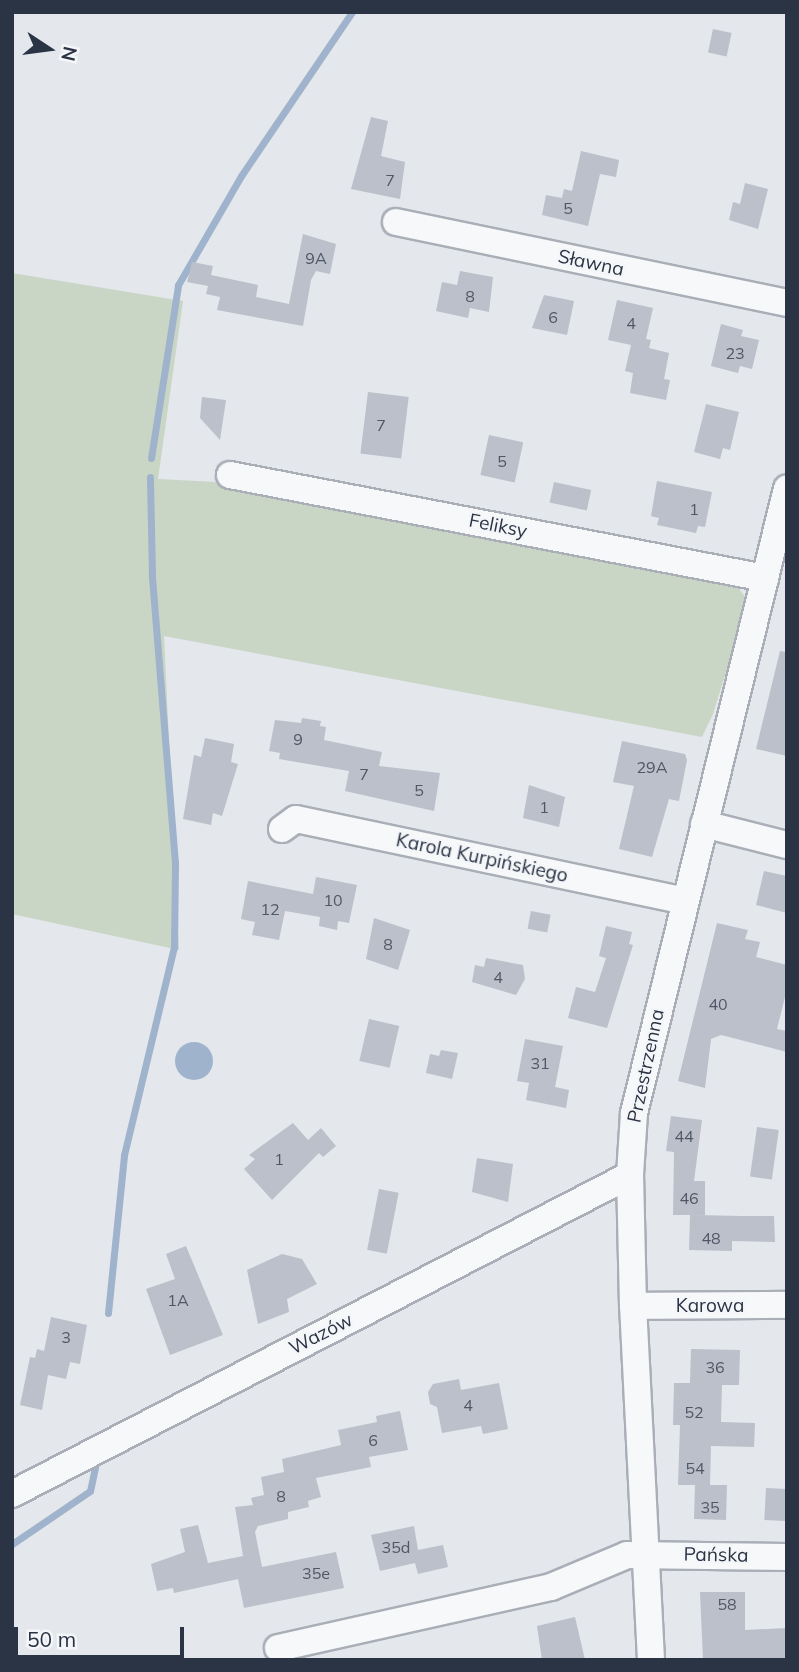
<!DOCTYPE html>
<html>
<head>
<meta charset="utf-8">
<style>
	body { margin:0 }
	#map { position:relative; width:799px; height:1672px; overflow:hidden; background:#e4e7ec; font-family:Mulish,sans-serif }
	div>[style] { position:absolute }
	[style*='--x'] { left:calc(var(--x)*1px); top:calc(var(--y)*1px); width:calc(var(--w)*1px); rotate:calc(var(--a)*1deg) }
	.green>* { inset:0; background:#c9d6c5 }
	.water>* { inset:0; background:#9fb4cc }
	.round { border-radius:50% }
	.stream>* { height:7px; margin:-3.5px; padding:0 3.5px; transform-origin:3.5px; border-radius:3.5px; background:#9fb4cc }
	.building>* { inset:0; background:#bbc0ca; transform-origin:0 0 }
	.roads { filter:drop-shadow(2px 0 #a9aeb7) drop-shadow(-2px 0 #a9aeb7) drop-shadow(0 2px #a9aeb7) drop-shadow(0 -2px #a9aeb7) }
	.minor>* { height:26px; margin:-13px; padding:0 13px; transform-origin:13px; border-radius:13px; background:#f7f8fa }
	span { translate:-50% -50%; white-space:nowrap; text-align:center; line-height:1.15; -webkit-text-stroke:5px #f4f6f9; paint-order:stroke }
	.number-label { font-size:16px; color:#4f5766 }
	.number-label span { -webkit-text-stroke-width:0 }
	.street-label { font-size:19px; color:#2b3445 }
	.frame { position:absolute; inset:0; border:14px solid #2b3445; pointer-events:none }
	.north { position:absolute; left:14px; top:14px; width:70px; height:70px; -webkit-text-stroke:5px #f4f6f9; paint-order:stroke; rotate:103deg; font-size:19px; font-weight:700; line-height:28px; text-align:center; color:#2b3445 }
	.north::after { content:''; display:block; margin:auto; width:24px; height:32px; background:#2b3445; clip-path:polygon(50% 0,100% 100%,50% 72%,0 100%) }
	.scale { position:absolute; left:14px; top:1627px; width:170px; height:32px; box-sizing:border-box; border:4px solid #2b3445; border-top:0; padding-left:9px; font-size:21px; line-height:24px; white-space:nowrap; color:#2b3445; -webkit-text-stroke:5px #f4f6f9; paint-order:stroke }
</style>
</head>
<body>
<div id="map">
	<div class="green">
		<div style="clip-path:polygon(12px 273px,183px 301px,158px 479px,217px 482px,737px 586px,748px 601px,713px 714px,702px 737px,164px 636px,179px 950px,12px 914px)"></div>
	</div>
	<div class="water">
		<div class="round" style="left:175px;top:1042px;width:38px;height:38px"></div>
	</div>
	<div class="stream">
		<div style="--x:151;--y:458;--w:175;--a:-81.1"></div>
		<div style="--x:178;--y:285;--w:126;--a:-60"></div>
		<div style="--x:241;--y:176;--w:198;--a:-55.9"></div>
		<div style="--x:108;--y:1313;--w:159;--a:-84.2"></div>
		<div style="--x:124;--y:1155;--w:214;--a:-76.5"></div>
		<div style="--x:174;--y:947;--w:84;--a:-89.3"></div>
		<div style="--x:175;--y:863;--w:289;--a:-94.6"></div>
		<div style="--x:152;--y:575;--w:98;--a:-91.2"></div>
		<div style="--x:12;--y:1544;--w:94;--a:-34.2"></div>
		<div style="--x:90;--y:1491;--w:33;--a:-78"></div>
	</div>
	<div class="building">
		<div style="left:713px;top:29px;width:19px;height:24px;rotate:12deg"></div>
		<div style="clip-path:polygon(371px 117px,388px 121px,381px 156px,405px 162px,400px 199px,351px 189px)"></div>
		<div style="clip-path:polygon(581px 151px,619px 160px,616px 177px,600px 174px,588px 226px,542px 215px,546px 195px,562px 198px,564px 189px,572px 191px)"></div>
		<div style="clip-path:polygon(745px 183px,768px 189px,758px 229px,729px 220px,733px 202px,740px 204px)"></div>
		<div style="clip-path:polygon(303px 234px,336px 244px,330px 274px,316px 271px,311px 280px,303px 326px,217px 310px,220px 297px,206px 294px,208px 286px,187px 282px,192px 262px,213px 266px,211px 275px,258px 285px,256px 297px,289px 304px)"></div>
		<div style="clip-path:polygon(460px 271px,493px 277px,489px 312px,470px 308px,468px 318px,436px 311px,442px 282px,457px 285px)"></div>
		<div style="clip-path:polygon(544px 295px,574px 301px,567px 335px,532px 328px)"></div>
		<div style="clip-path:polygon(617px 300px,653px 308px,646px 339px,651px 340px,649px 348px,669px 353px,664px 379px,670px 380px,666px 400px,630px 393px,633px 373px,625px 371px,631px 345px,608px 340px)"></div>
		<div style="clip-path:polygon(721px 324px,743px 330px,741px 336px,759px 340px,752px 369px,740px 366px,738px 373px,711px 366px)"></div>
		<div style="left:368px;top:392px;width:41px;height:62px;rotate:7deg"></div>
		<div style="clip-path:polygon(202px 397px,226px 400px,220px 440px,200px 418px)"></div>
		<div style="clip-path:polygon(706px 404px,739px 412px,730px 450px,723px 448px,720px 459px,694px 452px)"></div>
		<div style="left:489px;top:435px;width:35px;height:41px;rotate:12deg"></div>
		<div style="clip-path:polygon(657px 481px,712px 492px,705px 527px,698px 526px,696px 533px,657px 525px,659px 518px,651px 516px)"></div>
		<div style="left:554px;top:482px;width:38px;height:21px;rotate:12deg"></div>
		<div style="clip-path:polygon(780px 651px,787px 652px,787px 756px,756px 749px)"></div>
		<div style="clip-path:polygon(302px 718px,321px 721px,320px 726px,326px 727px,324px 740px,382px 752px,379px 766px,440px 773px,434px 811px,345px 791px,349px 771px,279px 759px,280px 753px,269px 751px,275px 720px,301px 723px)"></div>
		<div style="clip-path:polygon(205px 738px,234px 744px,231px 762px,238px 764px,222px 816px,213px 813px,211px 825px,183px 819px,194px 755px,201px 757px)"></div>
		<div style="clip-path:polygon(622px 741px,685px 754px,687px 760px,679px 801px,669px 799px,652px 857px,619px 849px,634px 786px,613px 782px)"></div>
		<div style="clip-path:polygon(529px 785px,565px 797px,559px 827px,523px 818px)"></div>
		<div style="clip-path:polygon(764px 871px,787px 876px,787px 913px,756px 905px)"></div>
		<div style="clip-path:polygon(316px 877px,357px 885px,349px 923px,338px 921px,337px 930px,319px 926px,320px 917px,285px 911px,279px 940px,252px 935px,255px 922px,241px 919px,248px 881px,313px 894px)"></div>
		<div style="left:531px;top:911px;width:20px;height:18px;rotate:11deg"></div>
		<div style="clip-path:polygon(374px 918px,410px 930px,398px 970px,366px 959px)"></div>
		<div style="clip-path:polygon(717px 923px,748px 930px,745px 939px,760px 942px,756px 957px,787px 965px,787px 989px,777px 1029px,787px 1031px,787px 1052px,721px 1035px,711px 1039px,705px 1088px,678px 1081px)"></div>
		<div style="clip-path:polygon(606px 926px,632px 932px,629px 944px,633px 945px,607px 1028px,568px 1018px,576px 987px,595px 992px,606px 958px,599px 956px)"></div>
		<div style="clip-path:polygon(486px 958px,523px 965px,525px 979px,516px 995px,472px 982px,475px 965px,484px 967px)"></div>
		<div style="left:369px;top:1019px;width:31px;height:43px;rotate:13deg"></div>
		<div style="clip-path:polygon(525px 1039px,563px 1046px,555px 1087px,569px 1090px,566px 1108px,526px 1100px,529px 1083px,517px 1081px)"></div>
		<div style="clip-path:polygon(441px 1050px,458px 1053px,452px 1079px,426px 1073px,430px 1054px,439px 1056px)"></div>
		<div style="clip-path:polygon(671px 1116px,702px 1120px,694px 1181px,705px 1181px,705px 1215px,697px 1215px,741px 1216px,774px 1216px,775px 1242px,732px 1241px,732px 1251px,689px 1250px,690px 1215px,673px 1215px,674px 1152px,666px 1151px)"></div>
		<div style="clip-path:polygon(293px 1123px,308px 1140px,321px 1128px,336px 1146px,323px 1157px,319px 1153px,272px 1200px,244px 1169px,255px 1159px,249px 1155px)"></div>
		<div style="left:757px;top:1127px;width:22px;height:50px;rotate:8deg"></div>
		<div style="clip-path:polygon(477px 1158px,513px 1164px,508px 1202px,472px 1192px)"></div>
		<div style="left:379px;top:1189px;width:20px;height:62px;rotate:11deg"></div>
		<div style="clip-path:polygon(186px 1246px,223px 1335px,170px 1355px,146px 1289px,175px 1279px,166px 1254px)"></div>
		<div style="clip-path:polygon(282px 1254px,302px 1259px,317px 1284px,287px 1299px,289px 1312px,258px 1324px,247px 1270px)"></div>
		<div style="clip-path:polygon(51px 1317px,87px 1325px,80px 1364px,70px 1362px,66px 1379px,48px 1375px,42px 1410px,20px 1405px,30px 1357px,35px 1358px,37px 1349px,44px 1351px)"></div>
		<div style="clip-path:polygon(691px 1349px,740px 1350px,739px 1385px,722px 1385px,721px 1422px,755px 1423px,754px 1447px,711px 1446px,710px 1485px,727px 1485px,726px 1520px,694px 1519px,695px 1485px,678px 1485px,680px 1425px,673px 1425px,674px 1383px,690px 1383px)"></div>
		<div style="clip-path:polygon(459px 1379px,461px 1390px,499px 1383px,508px 1429px,483px 1434px,481px 1426px,442px 1433px,437px 1407px,430px 1404px,428px 1392px,433px 1384px)"></div>
		<div style="clip-path:polygon(400px 1411px,408px 1450px,369px 1457px,371px 1467px,316px 1478px,321px 1497px,308px 1501px,309px 1507px,288px 1512px,288px 1519px,258px 1526px,255px 1532px,262px 1567px,336px 1552px,344px 1588px,244px 1608px,238px 1579px,174px 1593px,173px 1588px,157px 1591px,151px 1564px,185px 1552px,180px 1529px,198px 1525px,208px 1563px,243px 1556px,235px 1507px,253px 1505px,251px 1498px,264px 1495px,261px 1477px,284px 1472px,282px 1459px,341px 1445px,338px 1430px,377px 1422px,376px 1416px)"></div>
		<div style="left:766px;top:1488px;width:21px;height:32px;rotate:3deg"></div>
		<div style="clip-path:polygon(414px 1526px,418px 1550px,443px 1545px,448px 1567px,418px 1574px,415px 1563px,380px 1571px,371px 1535px)"></div>
		<div style="clip-path:polygon(700px 1592px,745px 1592px,745px 1630px,787px 1628px,787px 1660px,703px 1660px)"></div>
		<div style="clip-path:polygon(575px 1617px,585px 1660px,542px 1660px,537px 1626px)"></div>
	</div>
	<div class="roads">
		<div class="minor">
			<div style="--x:396;--y:222;--w:399;--a:11.7"></div>
			<div style="--x:230;--y:475;--w:545;--a:10.9"></div>
			<div style="--x:704;--y:824;--w:86;--a:14.2"></div>
			<div style="--x:282;--y:829;--w:17;--a:-36"></div>
			<div style="--x:296;--y:819;--w:398;--a:11.9"></div>
			<div style="--x:633;--y:1306;--w:154;--a:-0.4"></div>
			<div style="--x:12;--y:1494;--w:695;--a:-27.3"></div>
			<div style="--x:278;--y:1648;--w:280;--a:-12.6"></div>
			<div style="--x:551;--y:1587;--w:82;--a:-22.8"></div>
			<div style="--x:627;--y:1555;--w:160;--a:0.7"></div>
			<div style="--x:651;--y:1660;--w:354;--a:-92.9"></div>
			<div style="--x:633;--y:1306;--w:131;--a:-91.3"></div>
			<div style="--x:630;--y:1175;--w:62;--a:-86.3"></div>
			<div style="--x:634;--y:1113;--w:643;--a:-76.24"></div>
		</div>
	</div>
	<div class="number-label">
		<span style="left:390px;top:180px">7</span>
		<span style="left:568px;top:208px">5</span>
		<span style="left:316px;top:258px">9A</span>
		<span style="left:470px;top:296px">8</span>
		<span style="left:553px;top:317px">6</span>
		<span style="left:631px;top:323px">4</span>
		<span style="left:735px;top:353px">23</span>
		<span style="left:381px;top:425px">7</span>
		<span style="left:502px;top:461px">5</span>
		<span style="left:694px;top:509px">1</span>
		<span style="left:298px;top:739px">9</span>
		<span style="left:652px;top:767px">29A</span>
		<span style="left:364px;top:774px">7</span>
		<span style="left:419px;top:790px">5</span>
		<span style="left:544px;top:807px">1</span>
		<span style="left:333px;top:900px">10</span>
		<span style="left:270px;top:909px">12</span>
		<span style="left:388px;top:944px">8</span>
		<span style="left:498px;top:977px">4</span>
		<span style="left:718px;top:1004px">40</span>
		<span style="left:540px;top:1063px">31</span>
		<span style="left:684px;top:1136px">44</span>
		<span style="left:279px;top:1159px">1</span>
		<span style="left:689px;top:1198px">46</span>
		<span style="left:711px;top:1238px">48</span>
		<span style="left:178px;top:1300px">1A</span>
		<span style="left:66px;top:1337px">3</span>
		<span style="left:715px;top:1367px">36</span>
		<span style="left:468px;top:1405px">4</span>
		<span style="left:694px;top:1412px">52</span>
		<span style="left:373px;top:1440px">6</span>
		<span style="left:695px;top:1468px">54</span>
		<span style="left:281px;top:1496px">8</span>
		<span style="left:710px;top:1507px">35</span>
		<span style="left:396px;top:1547px">35d</span>
		<span style="left:316px;top:1573px">35e</span>
		<span style="left:727px;top:1604px">58</span>
	</div>
	<div class="street-label">
		<span style="left:591px;top:263px;rotate:12deg">Sławna</span>
		<span style="left:498px;top:526px;rotate:11deg">Feliksy</span>
		<span style="left:482px;top:858px;rotate:12deg">Karola Kurpińskiego</span>
		<span style="left:646px;top:1066px;rotate:-78deg">Przestrzenna</span>
		<span style="left:710px;top:1306px">Karowa</span>
		<span style="left:321px;top:1334px;rotate:-27deg">Wazów</span>
		<span style="left:716px;top:1555px;rotate:1deg">Pańska</span>
	</div>
	<div class="frame"></div>
	<div class="north">N</div>
	<div class="scale">50 m</div>
</div>
</body>
</html>
